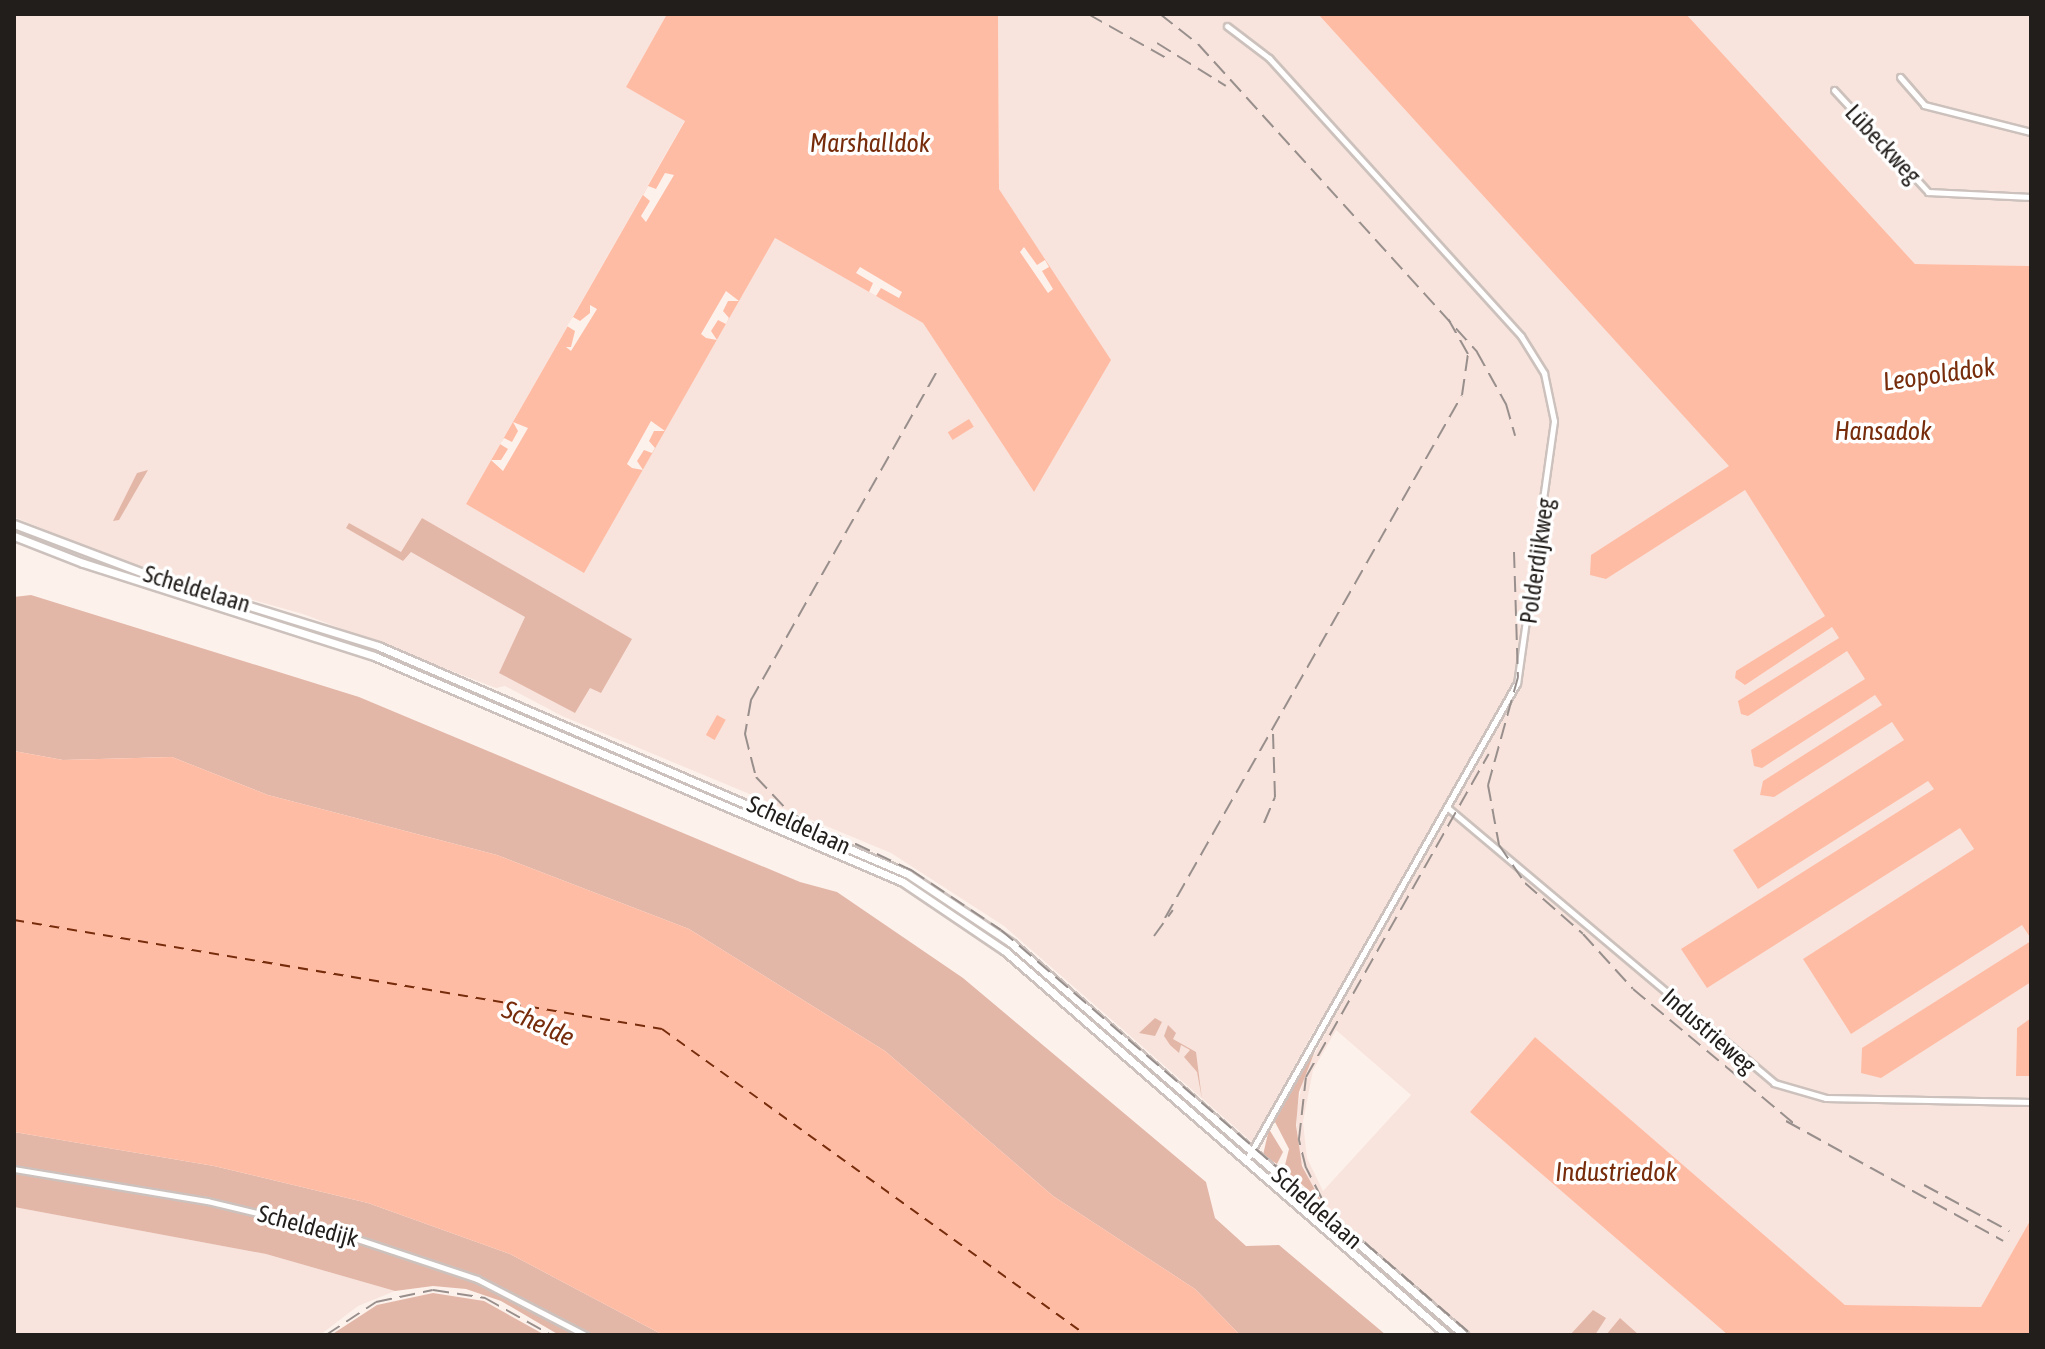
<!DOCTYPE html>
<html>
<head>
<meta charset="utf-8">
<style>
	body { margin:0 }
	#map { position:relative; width:2045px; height:1349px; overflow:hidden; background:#fdf1ec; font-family:"Asap Condensed",sans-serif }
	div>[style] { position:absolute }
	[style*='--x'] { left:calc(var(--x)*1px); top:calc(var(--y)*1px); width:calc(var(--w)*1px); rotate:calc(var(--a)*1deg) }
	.built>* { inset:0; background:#f8e4dd }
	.green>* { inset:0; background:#e3b7a8 }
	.water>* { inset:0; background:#ffbca5; transform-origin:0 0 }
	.pier>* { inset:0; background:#fdf1ec }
	.ferry>* { height:2px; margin-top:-1px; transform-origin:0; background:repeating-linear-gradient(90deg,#772c0b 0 10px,transparent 0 18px) }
	.roads { filter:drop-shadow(2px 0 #ccc1bc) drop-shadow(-2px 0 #ccc1bc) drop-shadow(0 2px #ccc1bc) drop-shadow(0 -2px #ccc1bc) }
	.minor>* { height:5px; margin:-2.5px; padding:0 2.5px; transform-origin:2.5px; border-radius:2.5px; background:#fff }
	.major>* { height:7px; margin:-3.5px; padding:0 3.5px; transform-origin:3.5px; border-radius:3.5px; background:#fff }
	.rail>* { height:2px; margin-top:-1px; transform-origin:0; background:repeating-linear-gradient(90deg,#988f8c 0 16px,transparent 0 24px) }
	span { translate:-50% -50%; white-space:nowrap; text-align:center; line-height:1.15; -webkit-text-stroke:7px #fff; paint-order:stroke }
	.street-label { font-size:24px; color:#221e1c }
	.water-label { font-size:26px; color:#772c0b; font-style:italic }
	.frame { position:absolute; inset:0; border:16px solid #221e1c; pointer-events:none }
</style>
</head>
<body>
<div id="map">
	<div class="built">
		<div style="clip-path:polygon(evenodd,14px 14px,667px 14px,626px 87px,685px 120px,466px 504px,584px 572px,775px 238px,923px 323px,1034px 492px,1110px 361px,999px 189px,998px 14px,1318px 14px,1730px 466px,2031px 939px,2031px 1018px,2017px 1028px,2016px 1075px,2031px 1076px,2031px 1219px,1981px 1307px,1845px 1305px,1535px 1037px,1470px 1112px,1728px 1335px,1470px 1335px,1263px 1156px,1318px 1198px,1299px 1157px,1296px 1115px,1304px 1074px,1329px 1026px,1319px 1022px,1252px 1142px,1004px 926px,891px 853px,562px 716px,505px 686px,496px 688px,303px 614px,133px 566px,14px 517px,14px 14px,1336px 1030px,1411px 1095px,1323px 1191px,1307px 1158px,1303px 1122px,1313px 1070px,1336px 1030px)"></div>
		<div style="clip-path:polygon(1686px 14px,2031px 14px,2031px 266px,1915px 264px)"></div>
		<div style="clip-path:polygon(14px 1207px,266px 1254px,395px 1291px,358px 1306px,320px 1335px,14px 1335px)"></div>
	</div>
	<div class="green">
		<div style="clip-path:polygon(148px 470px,119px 520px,113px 521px,137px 473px)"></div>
		<div style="clip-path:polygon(422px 518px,632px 639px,601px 693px,590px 688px,575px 713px,499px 673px,525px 617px,411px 552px,403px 561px,346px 528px,349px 523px,401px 552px)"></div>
		<div style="clip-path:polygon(31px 595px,359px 697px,800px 882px,837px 892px,963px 978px,1206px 1182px,1215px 1218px,1246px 1246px,1279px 1245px,1386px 1335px,1240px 1335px,1195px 1289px,1053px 1196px,885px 1051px,689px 929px,497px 855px,268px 795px,172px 757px,63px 760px,14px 751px,14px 597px)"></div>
		<div style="clip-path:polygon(1155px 1018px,1162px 1022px,1155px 1036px,1139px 1033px)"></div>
		<div style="clip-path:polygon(1168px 1025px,1176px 1033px,1173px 1039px,1196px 1052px,1202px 1099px,1197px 1072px,1184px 1057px,1190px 1050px,1181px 1045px,1179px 1053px,1170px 1045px,1164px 1036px)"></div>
		<div style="clip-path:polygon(1315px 1051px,1299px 1092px,1296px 1125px,1302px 1166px,1321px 1201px,1284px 1169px,1289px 1149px,1274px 1120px)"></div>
		<div style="clip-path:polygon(1269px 1129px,1283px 1152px,1277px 1164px,1263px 1155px)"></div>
		<div style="clip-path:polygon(14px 1132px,214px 1166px,368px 1203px,510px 1254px,663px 1335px,559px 1335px,501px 1301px,466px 1289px,433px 1286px,395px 1291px,266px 1254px,14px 1207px)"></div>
		<div style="clip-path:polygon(1260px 1163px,1459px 1335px,1453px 1335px)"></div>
		<div style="clip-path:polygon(433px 1293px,484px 1301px,545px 1335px,331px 1335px,377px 1305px)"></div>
		<div style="clip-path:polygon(1593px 1310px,1606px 1318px,1595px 1335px,1570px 1335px)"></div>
		<div style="clip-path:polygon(1620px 1318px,1639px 1335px,1606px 1335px)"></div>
	</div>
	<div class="water">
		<div style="clip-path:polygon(667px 14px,998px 14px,999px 189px,1111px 360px,1034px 492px,923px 323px,775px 238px,584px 573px,466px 504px,685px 121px,626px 87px)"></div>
		<div style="clip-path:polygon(1318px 14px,1686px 14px,1915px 264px,2031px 266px,2031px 939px,2022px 925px,1851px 1034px,1803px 959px,1974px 849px,1960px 828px,1707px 988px,1681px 949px,1934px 789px,1928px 781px,1758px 889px,1733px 850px,1904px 740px,1892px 722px,1774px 797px,1760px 795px,1763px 781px,1882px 705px,1875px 695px,1762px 768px,1754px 766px,1751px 750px,1865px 679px,1847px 651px,1748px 716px,1741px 714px,1738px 701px,1839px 638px,1832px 627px,1745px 685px,1735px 678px,1736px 671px,1825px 616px,1745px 490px,1606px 579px,1590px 575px,1591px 555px,1729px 466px)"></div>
		<div style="left:969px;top:419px;width:9px;height:25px;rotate:58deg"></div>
		<div style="left:717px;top:715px;width:10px;height:23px;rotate:29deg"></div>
		<div style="clip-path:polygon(14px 751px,63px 760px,172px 757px,268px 795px,497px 855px,689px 929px,885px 1051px,1053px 1196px,1195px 1289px,1240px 1335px,663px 1335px,510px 1254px,368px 1203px,214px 1166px,14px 1132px)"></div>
		<div style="clip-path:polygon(2031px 941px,2031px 982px,1881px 1078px,1861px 1073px,1862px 1048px)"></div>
		<div style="clip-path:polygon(2031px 1018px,2031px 1076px,2016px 1076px,2017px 1028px)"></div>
		<div style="clip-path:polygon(1535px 1037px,1845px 1305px,1981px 1307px,2031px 1219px,2031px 1335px,1728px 1335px,1470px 1112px)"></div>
	</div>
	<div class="pier">
		<div style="clip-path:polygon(665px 173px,674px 175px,646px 222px,641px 216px,650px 201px,643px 195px,648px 186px,656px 189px)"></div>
		<div style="clip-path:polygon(1024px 247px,1037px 265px,1045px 260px,1049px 267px,1042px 271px,1053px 289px,1048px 293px,1020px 252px)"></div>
		<div style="clip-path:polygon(860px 267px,902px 292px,899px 298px,881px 288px,876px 296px,869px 292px,873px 283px,856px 273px)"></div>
		<div style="clip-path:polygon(726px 291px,739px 301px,728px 301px,723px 311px,729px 318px,726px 324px,718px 320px,711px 331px,717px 340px,706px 338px,701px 334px)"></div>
		<div style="clip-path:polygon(590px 305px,597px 309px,571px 351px,566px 347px,571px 347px,575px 331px,567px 326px,573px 317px,580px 321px,590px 313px)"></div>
		<div style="clip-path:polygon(651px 421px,665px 431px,654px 431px,649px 441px,655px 448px,652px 453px,644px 450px,637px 461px,643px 470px,632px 468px,627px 464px)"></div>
		<div style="clip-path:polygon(513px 422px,528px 428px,503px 471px,491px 460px,501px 460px,508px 449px,500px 444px,504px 438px,512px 442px,518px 431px)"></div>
	</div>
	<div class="ferry">
		<div style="--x:14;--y:920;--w:657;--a:9.55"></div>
		<div style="--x:662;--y:1029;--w:523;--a:35.82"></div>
	</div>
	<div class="roads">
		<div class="minor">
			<div style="--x:1227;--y:26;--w:53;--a:37.3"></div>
			<div style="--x:1269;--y:58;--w:375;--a:47.8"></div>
			<div style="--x:1521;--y:336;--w:44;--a:58.1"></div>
			<div style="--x:1544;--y:373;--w:49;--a:78.2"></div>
			<div style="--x:1554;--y:421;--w:265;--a:98"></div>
			<div style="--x:1517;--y:683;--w:547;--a:119.56"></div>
			<div style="--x:1900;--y:77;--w:37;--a:49"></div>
			<div style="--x:1924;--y:105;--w:110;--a:14.2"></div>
			<div style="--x:1834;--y:90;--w:139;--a:47.3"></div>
			<div style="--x:1928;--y:192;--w:103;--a:2.8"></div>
			<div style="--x:1448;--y:808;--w:426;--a:40.1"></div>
			<div style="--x:1774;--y:1083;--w:54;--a:16.1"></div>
			<div style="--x:1826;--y:1098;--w:205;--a:1.1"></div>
			<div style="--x:14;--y:1169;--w:196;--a:9.4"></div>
			<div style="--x:207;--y:1201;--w:133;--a:13.5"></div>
			<div style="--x:336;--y:1232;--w:149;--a:18.4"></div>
			<div style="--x:477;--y:1279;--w:122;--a:27.4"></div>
		</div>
		<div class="major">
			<div style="--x:14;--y:524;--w:144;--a:20.7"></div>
			<div style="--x:149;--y:575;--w:240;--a:17.2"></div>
			<div style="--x:378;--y:646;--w:577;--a:23.28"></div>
			<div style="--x:908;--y:874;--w:124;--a:33.8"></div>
			<div style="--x:1011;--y:943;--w:599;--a:40.87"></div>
			<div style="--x:14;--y:536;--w:74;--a:21.4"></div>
			<div style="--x:83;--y:563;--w:305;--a:17.7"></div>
			<div style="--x:374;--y:656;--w:575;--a:23.13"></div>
			<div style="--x:903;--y:882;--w:123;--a:34.1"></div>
			<div style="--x:1005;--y:951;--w:586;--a:40.98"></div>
		</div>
	</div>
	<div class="rail">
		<div style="--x:1088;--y:14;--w:90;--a:29.4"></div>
		<div style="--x:1160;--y:14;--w:48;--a:38.3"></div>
		<div style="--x:1198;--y:44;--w:416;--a:47.8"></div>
		<div style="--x:1477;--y:352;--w:60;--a:60.9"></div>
		<div style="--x:1506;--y:404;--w:33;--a:74"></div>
		<div style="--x:1157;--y:43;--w:81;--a:31.9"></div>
		<div style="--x:936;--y:373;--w:376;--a:119.5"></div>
		<div style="--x:751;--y:700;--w:35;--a:100"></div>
		<div style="--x:745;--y:734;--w:44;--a:75.7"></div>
		<div style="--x:756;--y:777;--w:50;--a:46.6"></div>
		<div style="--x:790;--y:813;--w:134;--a:25.2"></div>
		<div style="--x:911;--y:870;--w:108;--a:33.7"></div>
		<div style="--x:1001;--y:930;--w:621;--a:40.69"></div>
		<div style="--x:1514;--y:552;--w:125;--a:88.2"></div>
		<div style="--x:1518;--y:677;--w:112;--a:105.5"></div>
		<div style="--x:1488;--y:785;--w:61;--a:79.6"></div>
		<div style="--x:1499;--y:845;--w:46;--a:55.6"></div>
		<div style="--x:1525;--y:883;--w:77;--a:41.3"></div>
		<div style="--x:1583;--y:934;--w:74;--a:47.7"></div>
		<div style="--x:1633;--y:989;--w:214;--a:39.9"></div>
		<div style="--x:1264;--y:823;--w:28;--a:-67"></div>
		<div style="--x:1275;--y:797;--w:63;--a:-91.8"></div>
		<div style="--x:1165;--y:918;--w:601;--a:-60.41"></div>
		<div style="--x:1462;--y:395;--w:41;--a:-81.7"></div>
		<div style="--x:1468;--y:354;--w:43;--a:-119.6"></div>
		<div style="--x:1154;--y:936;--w:32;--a:-54"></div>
		<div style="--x:1786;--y:1121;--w:248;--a:28.9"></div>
		<div style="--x:1924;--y:1185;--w:97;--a:28.4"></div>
		<div style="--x:1322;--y:1199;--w:35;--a:-117"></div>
		<div style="--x:1306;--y:1168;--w:30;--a:-104"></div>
		<div style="--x:1299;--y:1139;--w:62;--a:-83.6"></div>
		<div style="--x:1306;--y:1077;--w:371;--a:-60.5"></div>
		<div style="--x:326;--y:1335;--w:60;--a:-33.4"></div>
		<div style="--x:376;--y:1302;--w:58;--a:-11.9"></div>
		<div style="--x:433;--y:1290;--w:53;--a:8.7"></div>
		<div style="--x:485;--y:1298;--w:76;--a:29.3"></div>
	</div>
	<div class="street-label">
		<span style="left:1883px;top:144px;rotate:47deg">Lübeckweg</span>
		<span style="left:1537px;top:561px;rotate:-82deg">Polderdijkweg</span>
		<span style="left:197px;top:589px;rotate:17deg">Scheldelaan</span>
		<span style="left:799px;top:825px;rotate:24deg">Scheldelaan</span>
		<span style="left:1709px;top:1031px;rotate:41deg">Industrieweg</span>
		<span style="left:1317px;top:1208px;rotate:41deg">Scheldelaan</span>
		<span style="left:308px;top:1226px;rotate:15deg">Scheldedijk</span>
	</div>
	<div class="water-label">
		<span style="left:870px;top:144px">Marshalldok</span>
		<span style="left:1939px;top:375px;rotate:-8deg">Leopolddok</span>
		<span style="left:1883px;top:432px">Hansadok</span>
		<span style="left:538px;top:1024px;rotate:24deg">Schelde</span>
		<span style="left:1616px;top:1173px">Industriedok</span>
	</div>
	<div class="frame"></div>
</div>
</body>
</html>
